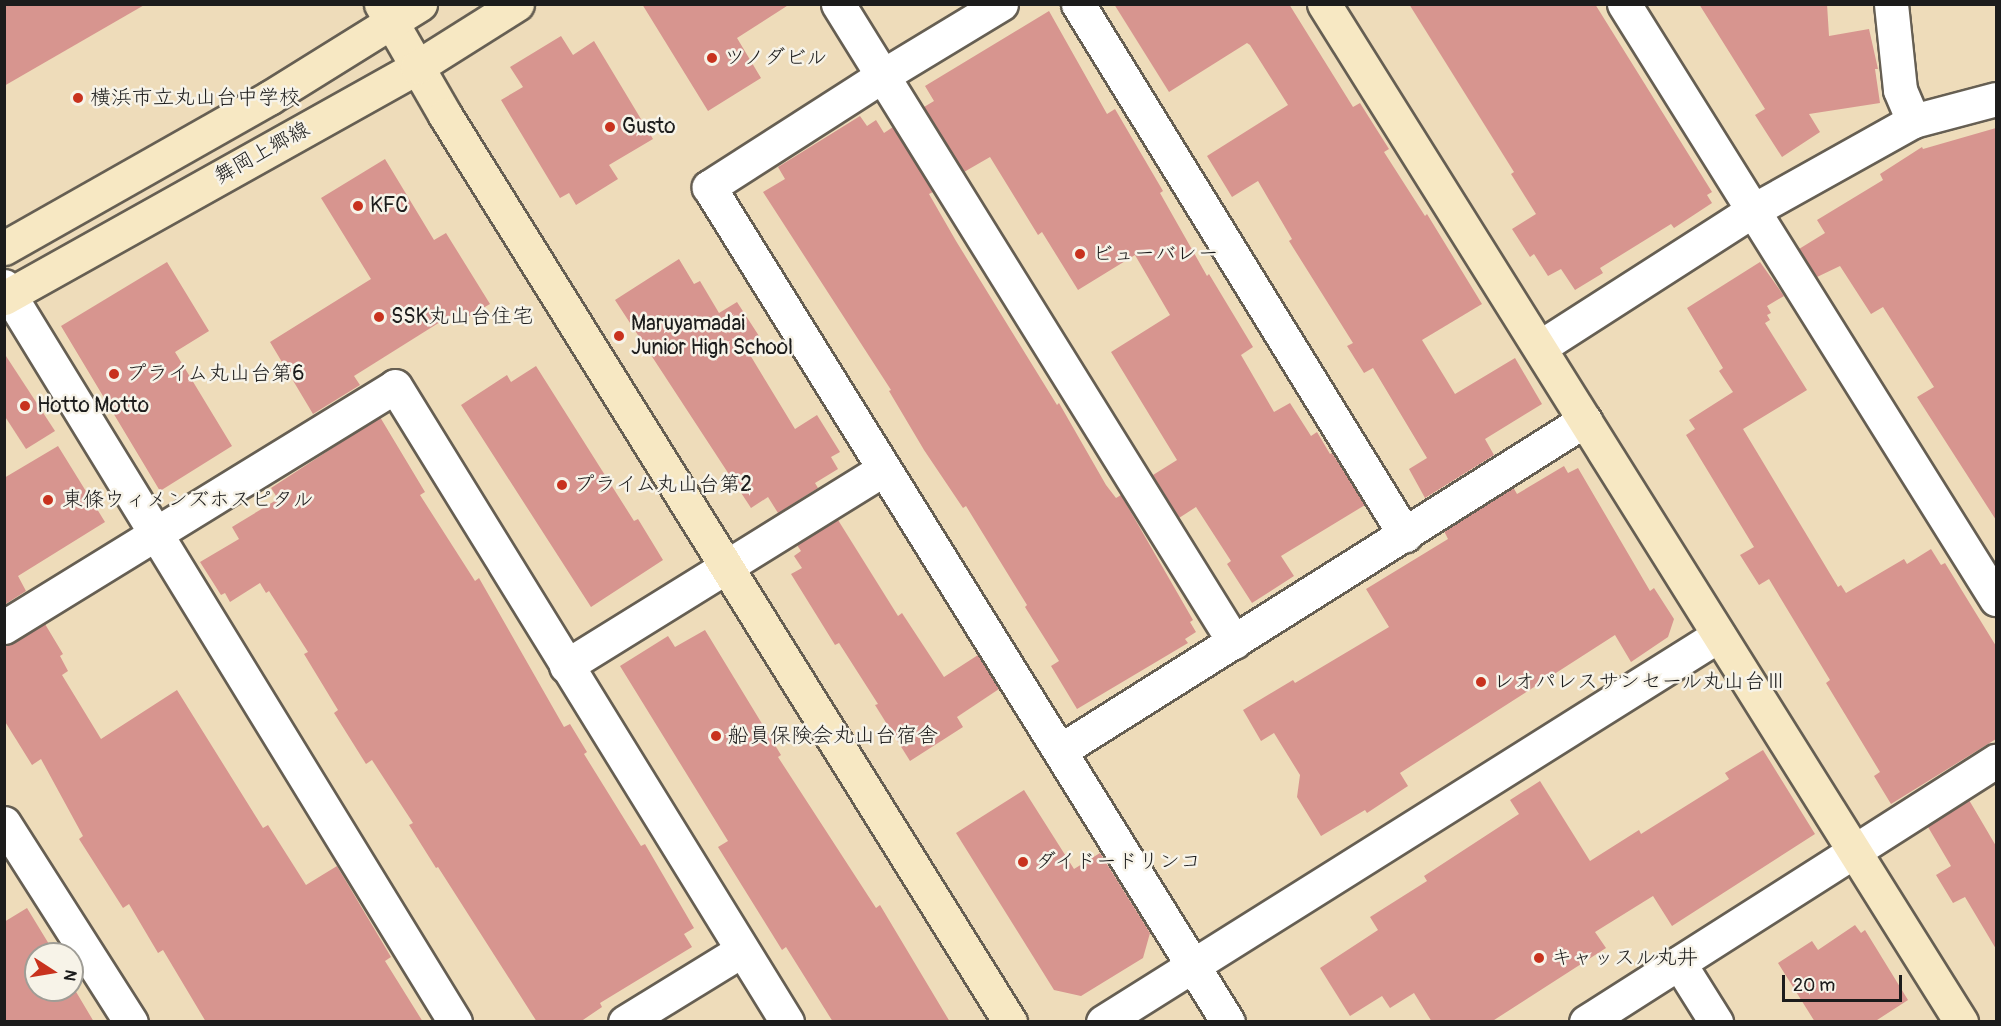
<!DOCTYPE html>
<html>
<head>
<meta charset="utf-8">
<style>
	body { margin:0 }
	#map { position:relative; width:2001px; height:1026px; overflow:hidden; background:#eedcba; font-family:Pangolin,"Klee One",sans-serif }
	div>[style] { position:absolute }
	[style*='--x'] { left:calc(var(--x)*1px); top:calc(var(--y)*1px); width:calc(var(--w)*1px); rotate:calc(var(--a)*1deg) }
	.building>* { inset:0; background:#d7958f }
	.roads { filter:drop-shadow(2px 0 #665f53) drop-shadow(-2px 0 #665f53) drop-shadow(0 2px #665f53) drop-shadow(0 -2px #665f53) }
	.street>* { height:33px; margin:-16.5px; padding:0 16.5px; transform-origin:16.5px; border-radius:16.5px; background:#fff }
	.secondary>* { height:33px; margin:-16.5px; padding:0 16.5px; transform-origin:16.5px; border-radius:16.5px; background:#f7e8c3 }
	.dots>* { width:16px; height:16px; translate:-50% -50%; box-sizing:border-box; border:3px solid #f7f3e8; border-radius:50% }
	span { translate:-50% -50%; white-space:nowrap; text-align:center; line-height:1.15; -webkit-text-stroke:5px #f7f3e8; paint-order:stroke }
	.poi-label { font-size:21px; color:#1c1c1c }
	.left { translate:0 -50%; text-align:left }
	.street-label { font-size:21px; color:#1c1c1c }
	.frame { position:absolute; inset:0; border:6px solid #1c1c1c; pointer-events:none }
	.north { position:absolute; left:24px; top:942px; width:60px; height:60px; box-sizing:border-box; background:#f7f3e8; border:2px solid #9f9d96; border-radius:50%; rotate:102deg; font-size:16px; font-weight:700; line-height:24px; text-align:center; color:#1c1c1c }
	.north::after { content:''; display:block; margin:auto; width:21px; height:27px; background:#c8321e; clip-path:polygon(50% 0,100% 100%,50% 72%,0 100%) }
	.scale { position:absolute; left:1782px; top:975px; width:120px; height:27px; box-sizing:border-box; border:3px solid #1c1c1c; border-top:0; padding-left:8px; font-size:18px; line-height:21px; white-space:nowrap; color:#1c1c1c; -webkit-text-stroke:4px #f7f3e8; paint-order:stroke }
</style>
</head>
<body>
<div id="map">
	<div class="building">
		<div style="clip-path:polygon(4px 4px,146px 4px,4px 86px)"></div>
		<div style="clip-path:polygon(642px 4px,790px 4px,737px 38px,761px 78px,708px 111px)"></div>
		<div style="clip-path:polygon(1114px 4px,1289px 4px,1353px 107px,1360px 103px,1389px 149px,1384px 152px,1425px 216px,1427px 214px,1482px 304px,1422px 340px,1455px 394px,1515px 358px,1542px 404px,1485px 439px,1494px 455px,1425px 498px,1409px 469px,1427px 458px,1373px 368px,1364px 373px,1347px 346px,1353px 343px,1289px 241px,1292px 239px,1258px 181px,1232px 197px,1207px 156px,1288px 105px,1250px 45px,1247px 43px,1169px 92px)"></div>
		<div style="clip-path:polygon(1409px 4px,1595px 4px,1712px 192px,1707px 195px,1712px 203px,1674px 228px,1671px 224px,1600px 268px,1603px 273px,1575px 290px,1561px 269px,1548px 276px,1534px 254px,1530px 257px,1512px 229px,1536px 214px,1511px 174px,1514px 172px)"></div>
		<div style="clip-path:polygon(1699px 4px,1827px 4px,1829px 36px,1869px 29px,1878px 69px,1875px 69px,1880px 103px,1809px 114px,1820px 132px,1782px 157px,1755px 115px,1765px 109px)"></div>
		<div style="clip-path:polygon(1049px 11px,1107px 114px,1115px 109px,1163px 191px,1160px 193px,1207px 276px,1209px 274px,1253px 347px,1241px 355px,1274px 412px,1290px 403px,1311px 436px,1317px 432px,1330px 454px,1332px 453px,1365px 505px,1281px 556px,1294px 576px,1252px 603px,1227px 564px,1231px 561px,1196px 507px,1179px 518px,1153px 475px,1177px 460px,1111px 352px,1170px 315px,1135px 255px,1078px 290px,1042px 232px,1038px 235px,990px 157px,964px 172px,924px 107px,934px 101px,925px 86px)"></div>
		<div style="clip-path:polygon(561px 36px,573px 55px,594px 41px,653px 139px,609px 165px,618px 179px,576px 205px,569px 193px,560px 198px,501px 100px,523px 87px,510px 67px)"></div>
		<div style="clip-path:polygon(860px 116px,867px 126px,876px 120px,884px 133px,893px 127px,933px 192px,929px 194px,956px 241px,1057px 405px,1059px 403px,1106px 485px,1116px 498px,1121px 495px,1193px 620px,1190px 622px,1196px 632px,1185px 639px,1188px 643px,1077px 709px,1051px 666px,1059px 661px,1025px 607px,1027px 605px,966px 506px,963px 508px,924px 450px,889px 391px,891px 390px,763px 192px,785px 179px,778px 167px)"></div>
		<div style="clip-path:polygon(1996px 128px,1996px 520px,1917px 397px,1934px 387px,1883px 307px,1871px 314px,1840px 266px,1817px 277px,1799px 249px,1825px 233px,1817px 220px,1883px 180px,1880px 174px,1922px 147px,1923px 149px)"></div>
		<div style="clip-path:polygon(385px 159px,434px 240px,446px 233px,490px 304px,461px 321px,456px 312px,354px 376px,360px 385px,313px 414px,270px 342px,371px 279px,321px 198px)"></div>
		<div style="clip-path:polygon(679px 259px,694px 284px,700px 281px,719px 313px,737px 302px,759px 336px,744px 345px,795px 429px,817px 415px,840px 452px,831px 457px,838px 469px,815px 483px,818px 488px,778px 513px,768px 497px,751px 508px,615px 300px)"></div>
		<div style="clip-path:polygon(167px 262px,209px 331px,175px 352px,232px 446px,160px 491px,61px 326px)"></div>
		<div style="clip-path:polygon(1760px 262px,1784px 296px,1767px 306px,1771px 313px,1767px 315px,1770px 320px,1765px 323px,1807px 390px,1743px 429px,1838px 587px,1841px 585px,1846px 593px,1904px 559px,1907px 564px,1931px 549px,1941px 565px,1945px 563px,1996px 646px,1996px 739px,1891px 804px,1874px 776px,1880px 772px,1826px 683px,1830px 680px,1769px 579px,1759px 585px,1740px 555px,1754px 547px,1686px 435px,1695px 429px,1689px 420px,1733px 392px,1719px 371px,1723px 368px,1687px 308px)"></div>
		<div style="clip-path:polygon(4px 353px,55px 431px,26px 449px,4px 415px)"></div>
		<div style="clip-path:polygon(536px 366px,634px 521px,638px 519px,663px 560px,591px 607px,461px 405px,507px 375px,511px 382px)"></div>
		<div style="clip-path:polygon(380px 417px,425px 492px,420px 495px,475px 581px,479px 578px,564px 727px,570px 724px,587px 752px,584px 754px,641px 846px,645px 844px,694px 928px,684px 934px,692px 947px,600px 1003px,602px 1007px,580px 1022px,537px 1022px,438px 867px,436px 868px,409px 825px,413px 823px,372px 760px,366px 764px,334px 713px,338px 710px,304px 654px,308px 652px,269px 591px,266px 593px,260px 583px,230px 602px,225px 593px,221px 595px,200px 562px,239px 539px,232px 527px,278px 499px,271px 488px)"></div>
		<div style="clip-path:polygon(58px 446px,105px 522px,18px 576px,26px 591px,4px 605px,4px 478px)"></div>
		<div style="clip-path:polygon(1564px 466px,1568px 473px,1578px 468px,1650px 591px,1654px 588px,1674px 619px,1668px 637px,1631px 662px,1615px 635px,1400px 773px,1408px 786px,1367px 813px,1365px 810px,1321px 836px,1297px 797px,1300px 775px,1274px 733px,1261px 741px,1243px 710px,1293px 680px,1295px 683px,1389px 627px,1366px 589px,1448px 539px,1444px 531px,1513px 487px,1517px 494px)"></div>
		<div style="clip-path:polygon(838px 520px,898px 616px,902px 613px,944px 677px,978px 655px,999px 689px,957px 717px,963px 727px,910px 761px,875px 705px,878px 704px,839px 643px,835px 645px,791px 574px,802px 568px,794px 556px,801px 551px,797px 545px)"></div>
		<div style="clip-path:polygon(45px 624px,63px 654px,60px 656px,68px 671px,62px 675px,101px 739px,177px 690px,263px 828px,268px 825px,306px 885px,337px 866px,391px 957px,385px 961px,423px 1022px,206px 1022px,163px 950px,158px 953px,129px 904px,123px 908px,79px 839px,83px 836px,41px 759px,32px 765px,4px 720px,4px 646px)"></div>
		<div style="clip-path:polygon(705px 630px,781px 755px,778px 757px,876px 908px,880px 905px,950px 1022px,833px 1022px,786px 947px,782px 950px,718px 847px,728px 841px,620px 666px,668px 636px,675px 647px)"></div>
		<div style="clip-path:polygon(1763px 750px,1815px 834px,1672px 926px,1653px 896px,1595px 932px,1606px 948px,1491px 1022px,1432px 1022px,1414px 993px,1390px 1008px,1382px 996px,1350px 1016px,1320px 968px,1378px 930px,1370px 917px,1427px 881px,1424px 876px,1519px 814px,1510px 800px,1540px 781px,1590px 861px,1639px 830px,1641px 834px,1729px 779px,1725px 773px)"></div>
		<div style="clip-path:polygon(1024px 790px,1074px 869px,1100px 853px,1150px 933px,1143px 958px,1081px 996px,1054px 990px,956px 833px)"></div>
		<div style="clip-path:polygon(1969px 800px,1996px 846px,1996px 949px,1965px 897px,1953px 903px,1936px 875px,1951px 866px,1928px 827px)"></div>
		<div style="clip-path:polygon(27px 908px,55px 954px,36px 954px,36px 990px,72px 990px,72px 985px,94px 1022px,4px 1022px,4px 922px)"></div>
		<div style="clip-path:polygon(1855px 925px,1861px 933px,1865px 930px,1908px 1000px,1874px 1022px,1815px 1022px,1778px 963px,1812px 941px,1818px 950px)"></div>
	</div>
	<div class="roads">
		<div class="street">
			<div style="--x:838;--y:4;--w:751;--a:58.17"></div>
			<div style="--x:1001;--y:4;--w:139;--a:148.8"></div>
			<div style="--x:882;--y:76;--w:206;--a:147.3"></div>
			<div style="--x:709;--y:187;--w:983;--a:58.14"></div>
			<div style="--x:1078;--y:4;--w:624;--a:58.37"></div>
			<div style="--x:1624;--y:4;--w:702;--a:57.99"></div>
			<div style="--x:1891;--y:4;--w:86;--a:84"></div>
			<div style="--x:1900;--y:90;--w:34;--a:67"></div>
			<div style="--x:4;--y:286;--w:863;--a:58.5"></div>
			<div style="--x:1540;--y:347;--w:252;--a:-32.7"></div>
			<div style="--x:1752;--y:211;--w:184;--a:-29.2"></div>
			<div style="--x:1913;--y:121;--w:86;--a:-14.8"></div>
			<div style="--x:4;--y:627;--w:459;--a:-31.6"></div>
			<div style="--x:395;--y:386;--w:747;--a:58.35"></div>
			<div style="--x:566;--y:666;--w:374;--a:-31.8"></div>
			<div style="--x:1061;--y:750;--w:619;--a:-32.2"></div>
			<div style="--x:4;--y:823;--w:236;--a:57.5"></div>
			<div style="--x:1679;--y:963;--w:70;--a:57.9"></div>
			<div style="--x:625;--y:1022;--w:136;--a:-31.5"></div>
			<div style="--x:1103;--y:1022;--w:727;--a:-32.14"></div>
			<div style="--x:1586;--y:1022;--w:486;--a:-32.5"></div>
		</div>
		<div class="secondary">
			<div style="--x:381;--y:4;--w:128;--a:60"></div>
			<div style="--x:445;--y:115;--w:1069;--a:58.08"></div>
			<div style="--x:1324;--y:4;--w:1201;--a:57.96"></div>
			<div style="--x:4;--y:248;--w:305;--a:-29.5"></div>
			<div style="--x:269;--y:98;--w:178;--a:-31.9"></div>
			<div style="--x:4;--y:298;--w:473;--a:-29.2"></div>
			<div style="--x:417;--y:67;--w:118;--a:-32.2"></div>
		</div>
	</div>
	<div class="dots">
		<div style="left:712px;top:58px;background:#c8321e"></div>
		<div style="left:78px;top:98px;background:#c8321e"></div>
		<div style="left:610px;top:127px;background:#c8321e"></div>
		<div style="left:358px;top:206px;background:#c8321e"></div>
		<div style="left:1080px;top:254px;background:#c8321e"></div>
		<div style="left:379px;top:317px;background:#c8321e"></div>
		<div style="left:619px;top:336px;background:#c8321e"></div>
		<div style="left:114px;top:374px;background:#c8321e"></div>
		<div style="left:25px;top:406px;background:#c8321e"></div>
		<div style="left:562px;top:485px;background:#c8321e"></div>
		<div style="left:48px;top:500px;background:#c8321e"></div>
		<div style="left:1481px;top:682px;background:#c8321e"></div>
		<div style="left:716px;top:736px;background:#c8321e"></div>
		<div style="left:1023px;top:862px;background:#c8321e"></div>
		<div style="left:1539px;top:958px;background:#c8321e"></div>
	</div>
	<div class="poi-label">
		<span class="left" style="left:724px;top:58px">ツノダビル</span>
		<span class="left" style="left:90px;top:98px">横浜市立丸山台中学校</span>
		<span class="left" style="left:622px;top:127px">Gusto</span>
		<span class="left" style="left:370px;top:206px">KFC</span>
		<span class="left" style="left:1092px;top:254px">ビューバレー</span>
		<span class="left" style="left:391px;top:317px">SSK丸山台住宅</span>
		<span class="left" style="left:631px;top:336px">Maruyamadai<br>Junior High School</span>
		<span class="left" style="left:126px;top:374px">プライム丸山台第6</span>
		<span class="left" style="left:37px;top:406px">Hotto Motto</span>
		<span class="left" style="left:574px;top:485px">プライム丸山台第2</span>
		<span class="left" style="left:62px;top:500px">東條ウィメンズホスピタル</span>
		<span class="left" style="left:1493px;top:682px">レオパレスサンセール丸山台Ⅲ</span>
		<span class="left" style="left:728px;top:736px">船員保険会丸山台宿舎</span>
		<span class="left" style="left:1035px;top:862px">ダイドードリンコ</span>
		<span class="left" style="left:1551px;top:958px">キャッスル丸井</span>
	</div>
	<div class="street-label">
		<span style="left:262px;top:153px;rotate:-29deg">舞岡上郷線</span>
	</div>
	<div class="frame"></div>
	<div class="north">N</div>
	<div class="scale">20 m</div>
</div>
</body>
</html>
